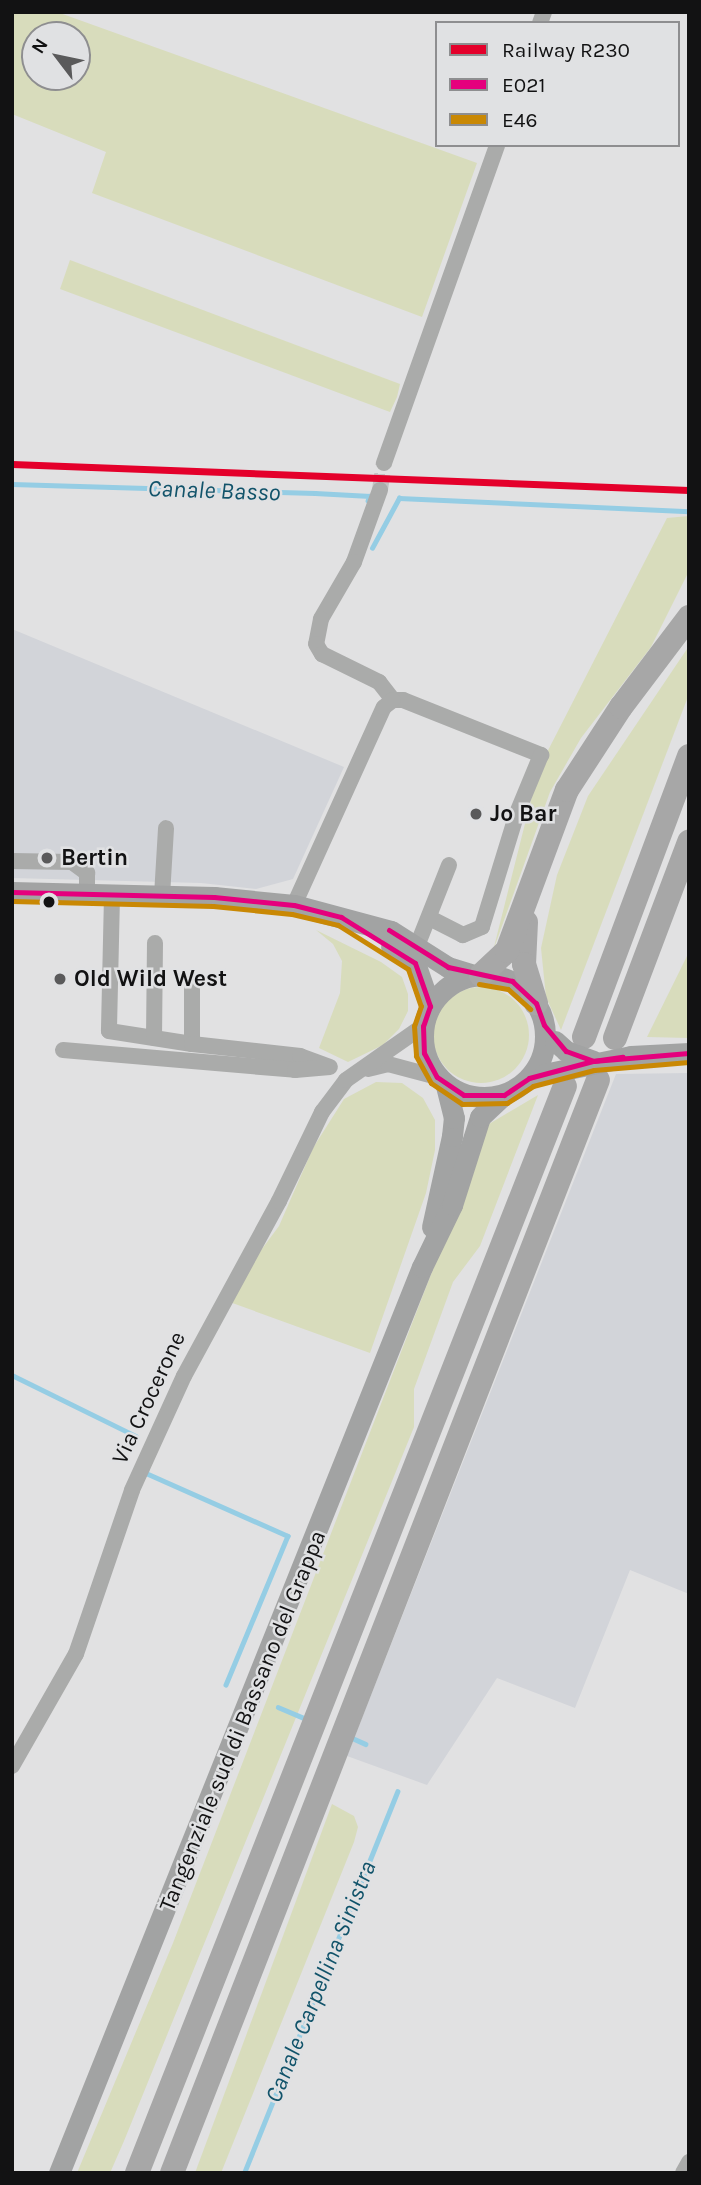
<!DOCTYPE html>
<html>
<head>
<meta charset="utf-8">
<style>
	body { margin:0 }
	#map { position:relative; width:701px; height:2185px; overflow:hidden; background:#e1e1e2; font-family:Karla,sans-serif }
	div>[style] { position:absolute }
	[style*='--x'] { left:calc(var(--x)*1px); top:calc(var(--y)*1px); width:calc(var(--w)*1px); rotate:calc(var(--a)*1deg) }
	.built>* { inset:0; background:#d2d4d9 }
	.green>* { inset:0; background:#d8dcbc }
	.round { border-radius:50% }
	.stream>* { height:4.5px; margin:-2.25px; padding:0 2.25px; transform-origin:2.25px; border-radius:2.25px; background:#95cde4 }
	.minor-tunnel>* { height:16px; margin-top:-8px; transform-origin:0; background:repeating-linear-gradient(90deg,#c2c2c3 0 16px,transparent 0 24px) }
	.minor>* { height:16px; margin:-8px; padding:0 8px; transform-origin:8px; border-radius:8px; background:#aaabaa }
	.major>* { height:21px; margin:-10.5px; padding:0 10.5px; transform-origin:10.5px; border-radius:10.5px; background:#a2a3a3 }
	.major>.ring { margin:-10.5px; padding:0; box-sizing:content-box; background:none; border:21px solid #a2a3a3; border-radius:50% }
	.highway>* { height:24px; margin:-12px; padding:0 12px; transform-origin:12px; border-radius:12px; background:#a7a7a7 }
	.major-bridge>* { height:21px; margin:-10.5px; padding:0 10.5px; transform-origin:10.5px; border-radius:10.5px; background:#a2a3a3 }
	.bus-1>* { height:5px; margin:-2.5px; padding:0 2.5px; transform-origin:2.5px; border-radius:2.5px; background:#e5007d }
	.bus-2>* { height:5px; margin:-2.5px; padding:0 2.5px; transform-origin:2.5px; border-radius:2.5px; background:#c98804 }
	.rail-1>* { height:7px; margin:-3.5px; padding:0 3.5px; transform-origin:3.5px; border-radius:3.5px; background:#e4002b }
	.dots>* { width:19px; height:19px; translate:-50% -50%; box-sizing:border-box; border:4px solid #e0e1e3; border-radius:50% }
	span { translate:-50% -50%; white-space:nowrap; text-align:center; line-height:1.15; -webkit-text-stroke:5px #e0e1e3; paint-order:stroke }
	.poi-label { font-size:23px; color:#121213; font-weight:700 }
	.left { translate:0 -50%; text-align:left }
	.street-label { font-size:23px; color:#121213 }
	.water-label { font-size:24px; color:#11536a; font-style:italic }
	.frame { position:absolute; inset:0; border:14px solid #121213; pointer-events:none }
	.legend { position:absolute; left:435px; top:21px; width:245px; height:126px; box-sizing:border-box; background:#e0e1e3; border:2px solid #8e8e90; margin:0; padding:9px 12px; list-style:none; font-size:21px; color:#121213 }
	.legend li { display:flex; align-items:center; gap:14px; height:35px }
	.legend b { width:35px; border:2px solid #8e8e90 }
	.north { position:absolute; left:21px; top:21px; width:70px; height:70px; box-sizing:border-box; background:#e0e1e3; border:2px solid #8e8e90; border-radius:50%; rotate:302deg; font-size:19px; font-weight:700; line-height:28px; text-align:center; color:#121213 }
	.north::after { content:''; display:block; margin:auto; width:24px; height:32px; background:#5a5a5b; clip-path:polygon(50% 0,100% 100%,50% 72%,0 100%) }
</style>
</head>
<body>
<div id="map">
	<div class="built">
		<div style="clip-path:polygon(12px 629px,344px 767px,293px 879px,256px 889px,201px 883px,12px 878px)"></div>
		<div style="clip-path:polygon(689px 1073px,689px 1594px,630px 1570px,575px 1708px,497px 1678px,427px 1785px,347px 1756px,616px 1074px)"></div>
	</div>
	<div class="green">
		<div style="clip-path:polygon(evenodd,14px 12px,57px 12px,477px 163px,422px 317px,92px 193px,106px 152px,12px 114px,14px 12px,77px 35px,77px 77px,35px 77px,35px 35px,77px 35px)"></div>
		<div style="clip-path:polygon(70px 260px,400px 384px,397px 397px,390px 412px,60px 289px)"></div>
		<div style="clip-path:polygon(689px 516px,689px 571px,651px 647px,581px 738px,550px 792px,493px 951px,539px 768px,667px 518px)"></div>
		<div style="clip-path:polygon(689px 646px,689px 694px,561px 1030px,546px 997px,541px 948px,557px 875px,588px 796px)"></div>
		<div style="clip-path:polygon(316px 930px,381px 962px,402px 977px,408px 994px,408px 1011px,399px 1029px,383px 1045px,348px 1062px,319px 1048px,340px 993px,342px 961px,333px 944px)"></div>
		<div style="clip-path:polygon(689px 952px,689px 1038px,647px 1037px)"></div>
		<div class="round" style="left:433px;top:987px;width:96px;height:96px"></div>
		<div style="clip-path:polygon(376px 1082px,402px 1083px,423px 1098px,435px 1120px,435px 1150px,426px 1193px,370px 1353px,224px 1300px,279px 1226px,313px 1148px,344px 1099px)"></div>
		<div style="clip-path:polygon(538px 1095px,480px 1246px,453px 1282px,414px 1389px,414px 1427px,124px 2141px,110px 2173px,77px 2173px,173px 1943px,489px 1124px)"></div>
		<div style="clip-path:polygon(332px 1804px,354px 1816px,358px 1827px,354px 1842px,221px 2173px,195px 2173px)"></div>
	</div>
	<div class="stream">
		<div style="--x:12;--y:484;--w:303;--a:1.7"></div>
		<div style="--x:315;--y:493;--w:55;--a:3.1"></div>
		<div style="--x:370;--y:496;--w:5;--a:112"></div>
		<div style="--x:372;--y:548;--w:57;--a:-61.6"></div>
		<div style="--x:399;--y:498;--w:290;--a:2.6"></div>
		<div style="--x:12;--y:1375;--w:138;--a:26.2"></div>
		<div style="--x:147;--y:1470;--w:3;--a:108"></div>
		<div style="--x:146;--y:1473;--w:155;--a:23.9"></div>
		<div style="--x:288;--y:1536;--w:161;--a:112.6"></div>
		<div style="--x:278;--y:1707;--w:30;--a:23"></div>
		<div style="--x:350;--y:1737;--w:17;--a:24"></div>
		<div style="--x:244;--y:2173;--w:411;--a:-68.1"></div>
	</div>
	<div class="minor-tunnel">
		<div style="--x:380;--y:490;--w:27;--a:-82"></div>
	</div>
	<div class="minor">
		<div style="--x:540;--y:23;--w:12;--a:-70"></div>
		<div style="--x:384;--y:463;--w:337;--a:-70.4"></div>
		<div style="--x:380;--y:490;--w:77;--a:109.9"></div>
		<div style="--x:354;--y:562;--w:66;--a:120.1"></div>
		<div style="--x:321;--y:619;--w:25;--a:101"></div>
		<div style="--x:316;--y:644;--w:12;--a:59"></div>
		<div style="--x:322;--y:654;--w:64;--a:26.2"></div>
		<div style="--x:379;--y:682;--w:23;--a:52"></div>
		<div style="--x:393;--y:700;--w:10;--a:0"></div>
		<div style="--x:403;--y:700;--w:149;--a:21.7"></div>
		<div style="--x:541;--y:755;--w:63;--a:112.5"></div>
		<div style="--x:517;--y:813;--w:119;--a:107.1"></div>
		<div style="--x:482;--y:927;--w:21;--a:157"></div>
		<div style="--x:463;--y:935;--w:38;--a:-153"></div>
		<div style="--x:12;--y:861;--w:60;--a:1"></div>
		<div style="--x:72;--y:862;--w:19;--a:36"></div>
		<div style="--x:87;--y:873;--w:22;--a:90"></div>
		<div style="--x:112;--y:896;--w:135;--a:91.3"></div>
		<div style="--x:109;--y:1031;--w:84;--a:8.9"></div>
		<div style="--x:192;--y:1044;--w:58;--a:-90"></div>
		<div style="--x:162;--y:896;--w:68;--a:-86.6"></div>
		<div style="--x:294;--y:905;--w:217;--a:-65.6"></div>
		<div style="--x:384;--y:707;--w:11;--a:-38"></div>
		<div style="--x:417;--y:946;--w:87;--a:-68.4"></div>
		<div style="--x:154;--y:1038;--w:95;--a:-89.4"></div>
		<div style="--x:192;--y:1044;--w:109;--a:6.3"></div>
		<div style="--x:300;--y:1056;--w:29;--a:20"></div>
		<div style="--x:63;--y:1050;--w:233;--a:4.9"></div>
		<div style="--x:295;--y:1070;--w:35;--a:-5"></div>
		<div style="--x:368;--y:1069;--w:21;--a:-14"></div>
		<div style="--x:388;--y:1064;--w:51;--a:14.9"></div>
		<div style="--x:12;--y:1766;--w:129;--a:-60.3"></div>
		<div style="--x:76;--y:1654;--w:173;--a:-71.1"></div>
		<div style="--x:132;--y:1490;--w:125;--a:-65.5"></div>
		<div style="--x:184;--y:1376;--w:199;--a:-61.5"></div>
		<div style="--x:279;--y:1201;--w:99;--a:-64.2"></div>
		<div style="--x:322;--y:1112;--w:40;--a:-53"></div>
		<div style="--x:346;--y:1080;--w:94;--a:-35"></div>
		<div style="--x:683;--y:2173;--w:13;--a:-61"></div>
	</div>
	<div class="major">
		<div style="--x:12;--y:892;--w:202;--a:1.4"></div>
		<div style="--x:214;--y:897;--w:80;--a:5.7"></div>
		<div style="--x:294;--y:905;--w:100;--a:15"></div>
		<div style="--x:391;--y:931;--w:67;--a:32.3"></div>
		<div style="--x:448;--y:967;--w:28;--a:17"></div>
		<div style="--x:391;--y:946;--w:29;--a:35"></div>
		<div style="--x:415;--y:963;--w:46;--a:70.8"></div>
		<div class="ring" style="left:423px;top:975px;width:101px;height:101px"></div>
		<div style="--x:631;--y:1056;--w:58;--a:-3"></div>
		<div style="--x:432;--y:1227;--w:93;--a:-77.6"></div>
		<div style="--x:452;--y:1136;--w:18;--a:-84"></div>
		<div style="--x:454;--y:1118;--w:34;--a:-104"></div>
		<div style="--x:59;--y:2173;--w:976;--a:-68.17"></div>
		<div style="--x:422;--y:1267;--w:69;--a:-64.2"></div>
		<div style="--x:452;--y:1205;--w:92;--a:-72.3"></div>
		<div style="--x:480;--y:1117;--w:33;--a:-43"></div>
	</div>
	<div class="highway">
		<div style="--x:526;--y:922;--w:42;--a:92.7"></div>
		<div style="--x:524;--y:964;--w:41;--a:72.9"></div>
		<div style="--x:481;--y:975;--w:35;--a:-43"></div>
		<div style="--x:507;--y:951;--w:172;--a:-69.6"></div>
		<div style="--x:567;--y:790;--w:99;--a:-57"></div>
		<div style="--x:621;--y:707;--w:113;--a:-52.9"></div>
		<div style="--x:584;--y:1037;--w:300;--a:-69.5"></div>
		<div style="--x:615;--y:1038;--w:210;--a:-69.3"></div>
		<div style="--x:137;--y:2173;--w:1168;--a:-68.51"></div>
		<div style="--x:172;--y:2173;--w:1173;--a:-68.71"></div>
	</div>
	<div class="major-bridge">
		<div style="--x:555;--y:1041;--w:15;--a:42"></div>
		<div style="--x:566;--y:1051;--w:29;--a:20"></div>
		<div style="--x:544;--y:1074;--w:89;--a:-11.7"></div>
	</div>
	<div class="bus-1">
		<div style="--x:12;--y:892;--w:202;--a:1.4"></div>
		<div style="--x:214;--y:897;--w:80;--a:5.7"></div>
		<div style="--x:294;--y:905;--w:49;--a:14.3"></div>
		<div style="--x:341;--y:917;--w:87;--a:31.9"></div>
		<div style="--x:415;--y:963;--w:46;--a:70.8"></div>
		<div style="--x:430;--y:1006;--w:21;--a:109"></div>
		<div style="--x:423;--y:1026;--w:27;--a:88"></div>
		<div style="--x:424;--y:1053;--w:27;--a:62"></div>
		<div style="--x:437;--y:1077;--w:32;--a:34"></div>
		<div style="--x:464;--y:1095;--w:40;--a:0"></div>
		<div style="--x:504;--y:1095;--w:30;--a:-34"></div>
		<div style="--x:529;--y:1078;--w:66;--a:-14.9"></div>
		<div style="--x:593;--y:1061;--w:96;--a:-4.8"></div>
		<div style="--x:389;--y:930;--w:70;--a:32.1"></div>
		<div style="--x:448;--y:967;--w:66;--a:12.3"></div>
		<div style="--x:512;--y:981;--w:33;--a:43"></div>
		<div style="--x:536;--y:1003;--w:23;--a:70"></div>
		<div style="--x:544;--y:1025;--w:34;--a:50"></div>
		<div style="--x:566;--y:1051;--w:29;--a:20"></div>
		<div style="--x:593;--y:1061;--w:30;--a:-8"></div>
	</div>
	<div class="bus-2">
		<div style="--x:12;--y:901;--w:201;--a:1.4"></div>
		<div style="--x:213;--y:906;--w:79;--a:5.8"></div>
		<div style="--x:292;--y:914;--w:47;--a:13.4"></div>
		<div style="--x:338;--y:925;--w:83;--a:32.2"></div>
		<div style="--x:408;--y:969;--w:39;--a:71"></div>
		<div style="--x:421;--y:1006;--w:21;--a:109"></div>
		<div style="--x:414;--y:1026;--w:30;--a:86"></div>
		<div style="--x:416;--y:1056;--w:31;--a:61"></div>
		<div style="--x:431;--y:1083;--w:37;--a:34"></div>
		<div style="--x:462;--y:1104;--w:45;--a:-1.3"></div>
		<div style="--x:507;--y:1103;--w:31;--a:-33"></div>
		<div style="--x:533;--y:1086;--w:63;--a:-14.7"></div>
		<div style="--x:594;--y:1070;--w:95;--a:-4.8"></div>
		<div style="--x:479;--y:984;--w:29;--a:10"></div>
		<div style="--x:508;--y:989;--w:30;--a:42"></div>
	</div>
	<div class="rail-1">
		<div style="--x:12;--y:464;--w:677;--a:2.2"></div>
	</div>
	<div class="dots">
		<div style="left:476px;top:814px;background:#5a5a5b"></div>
		<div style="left:47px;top:858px;background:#5a5a5b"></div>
		<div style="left:49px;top:902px;background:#121213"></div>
		<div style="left:60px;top:979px;background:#5a5a5b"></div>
	</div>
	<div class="poi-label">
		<span class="left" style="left:490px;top:814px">Jo Bar</span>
		<span class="left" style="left:61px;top:858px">Bertin</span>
		<span class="left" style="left:74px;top:979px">Old Wild West</span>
	</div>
	<div class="street-label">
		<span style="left:149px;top:1398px;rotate:-65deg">Via Crocerone</span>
		<span style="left:243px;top:1721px;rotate:-68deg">Tangenziale sud di Bassano del Grappa</span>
	</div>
	<div class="water-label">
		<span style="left:214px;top:491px;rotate:2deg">Canale Basso</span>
		<span style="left:321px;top:1982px;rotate:-68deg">Canale Carpellina Sinistra</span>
	</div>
	<div class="frame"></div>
	<ul class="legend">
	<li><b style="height:9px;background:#e4002b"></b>Railway R230</li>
	<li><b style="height:9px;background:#e5007d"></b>E021</li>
	<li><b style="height:9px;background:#c98804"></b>E46</li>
	</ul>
	<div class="north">N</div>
</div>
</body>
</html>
